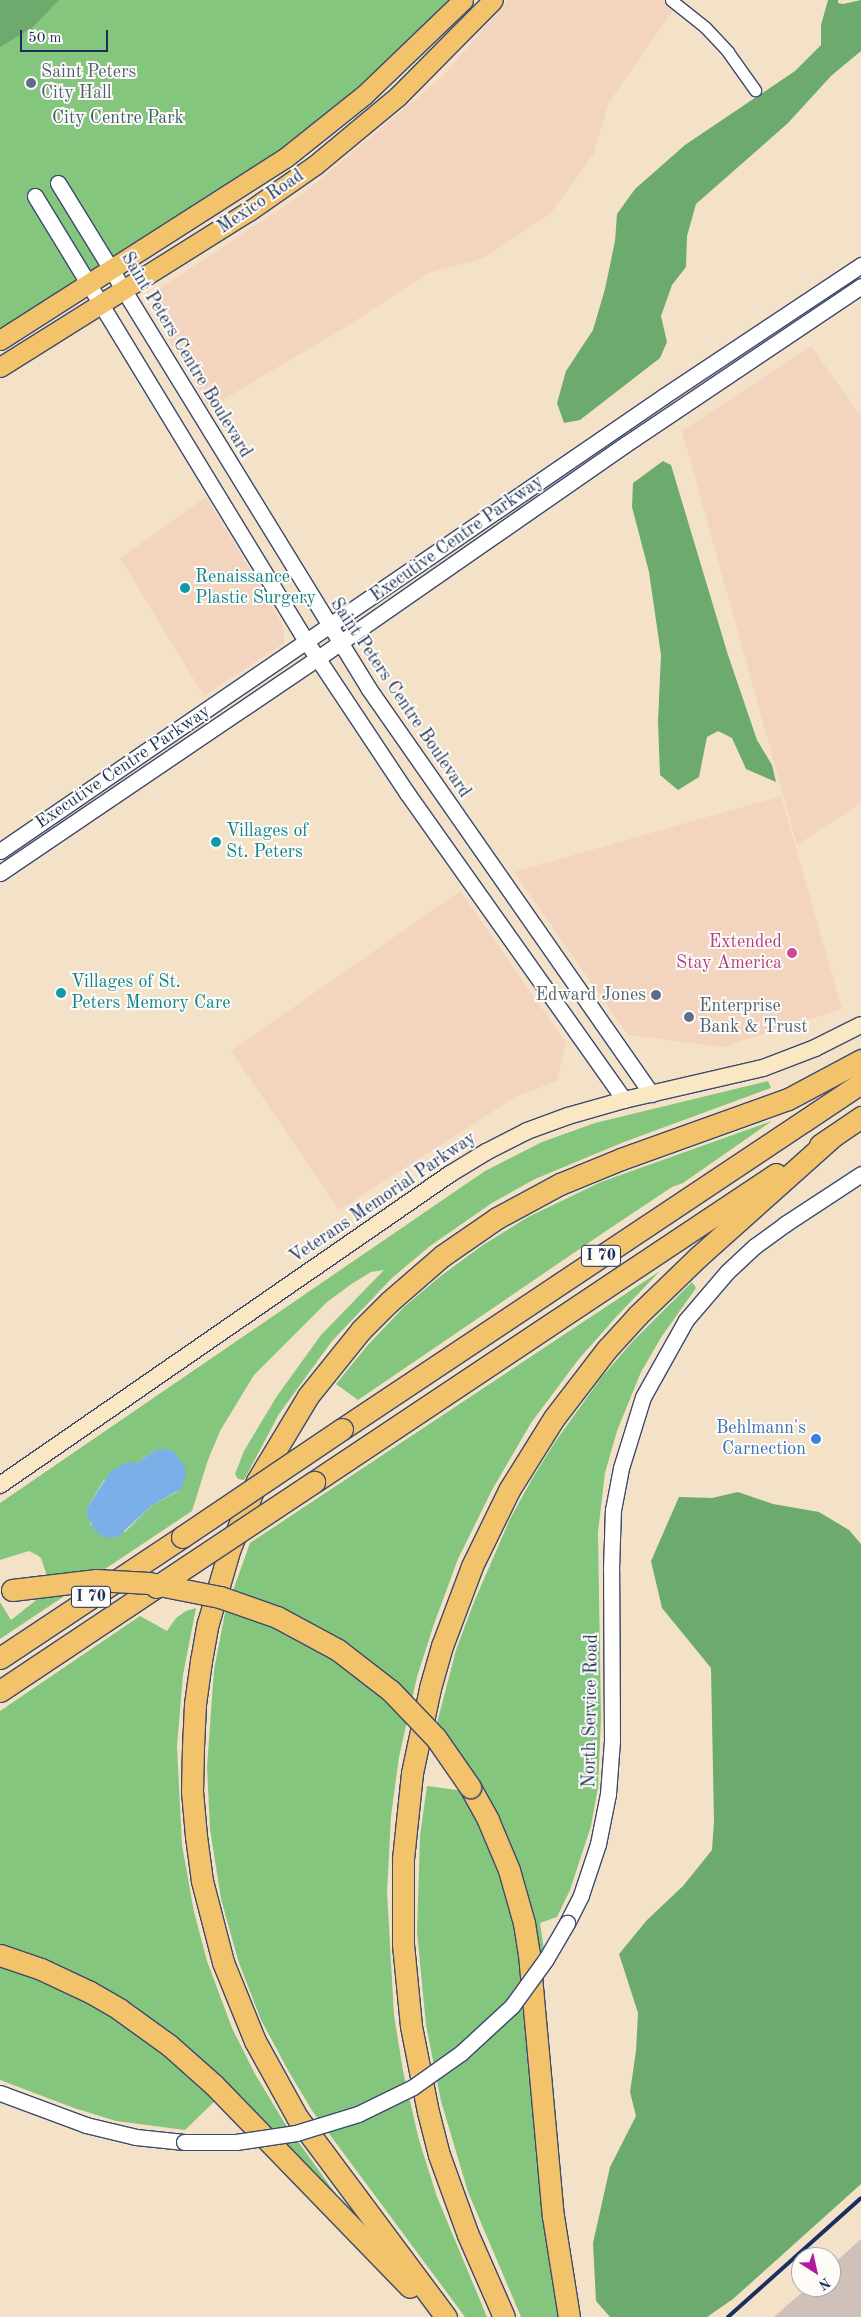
<!DOCTYPE html>
<html>
<head>
<meta charset="utf-8">
<style>
	body { margin:0 }
	#map { position:relative; width:861px; height:2317px; overflow:hidden; background:#f4e2c8; font-family:"Old Standard TT",serif }
	div>[style] { position:absolute }
	[style*='--x'] { left:calc(var(--x)*1px); top:calc(var(--y)*1px); width:calc(var(--w)*1px); rotate:calc(var(--a)*1deg) }
	.built>* { inset:0; background:#f3d4be }
	.industrial>* { inset:0; background:#cfc0ba }
	.green>* { inset:0; background:#85c67e }
	.forest>* { inset:0; background:#6cab6d }
	.water>* { inset:0; background:#7bafe8 }
	.roads { filter:drop-shadow(1px 0 #3c4a6e) drop-shadow(-1px 0 #3c4a6e) drop-shadow(0 1px #3c4a6e) drop-shadow(0 -1px #3c4a6e) }
	.minor>* { height:11px; margin:-5.5px; padding:0 5.5px; transform-origin:5.5px; border-radius:5.5px; background:#fff }
	.tertiary>* { height:15px; margin:-7.5px; padding:0 7.5px; transform-origin:7.5px; border-radius:7.5px; background:#fff }
	.secondary>* { height:16px; margin:-8px; padding:0 8px; transform-origin:8px; border-radius:8px; background:#fae7c3 }
	.primary>* { height:19px; margin:-9.5px; padding:0 9.5px; transform-origin:9.5px; border-radius:9.5px; background:#f2c36a }
	.motorway>* { height:21px; margin:-10.5px; padding:0 10.5px; transform-origin:10.5px; border-radius:10.5px; background:#f2c36a }
	.rail>* { height:4px; margin:-2px; padding:0 2px; transform-origin:2px; border-radius:2px; background:#1b2f5e }
	.bridges { filter:drop-shadow(1px 0 #3c4a6e) drop-shadow(-1px 0 #3c4a6e) drop-shadow(0 1px #3c4a6e) drop-shadow(0 -1px #3c4a6e) }
	.tertiary-bridge>* { height:15px; margin:-7.5px; padding:0 7.5px; transform-origin:7.5px; border-radius:7.5px; background:#fff }
	.motorway-bridge>* { height:21px; margin:-10.5px; padding:0 10.5px; transform-origin:10.5px; border-radius:10.5px; background:#f2c36a }
	.dots>* { width:14px; height:14px; translate:-50% -50%; box-sizing:border-box; border:2px solid #fdfcf7; border-radius:50% }
	span { translate:-50% -50%; white-space:nowrap; text-align:center; line-height:1.15; -webkit-text-stroke:4px #fdfcf7; paint-order:stroke }
	.shield-label span { padding:1px 4px; background:#fdfcf7; border:1px solid; border-radius:4px; -webkit-text-stroke-width:0 }
	.shield-label { font-size:16px; color:#1b2f5e; font-weight:700 }
	.service-label { font-size:18px; color:#4e5e75 }
	.left { translate:0 -50%; text-align:left }
	.right { translate:-100% -50%; text-align:right }
	.park-label { font-size:18px; color:#3b5c68 }
	.street-label { font-size:18px; color:#1b2f5e }
	.culture-label { font-size:18px; color:#0d838f }
	.hotel-label { font-size:18px; color:#b23c85 }
	.shop-label { font-size:18px; color:#366cbe }
	.north { position:absolute; left:791px; top:2247px; width:50px; height:50px; box-sizing:border-box; background:#fdfcf7; border:1px solid #a3aaba; border-radius:50%; rotate:145deg; font-size:14px; font-weight:700; line-height:20px; text-align:center; color:#1b2f5e }
	.north::after { content:''; display:block; margin:auto; width:18px; height:22px; background:#b5179e; clip-path:polygon(50% 0,100% 100%,50% 72%,0 100%) }
	.scale { position:absolute; left:20px; top:30px; width:88px; height:22px; box-sizing:border-box; border:2px solid #1b2f5e; border-top:0; padding-left:6px; font-size:15px; line-height:18px; white-space:nowrap; color:#1b2f5e; -webkit-text-stroke:4px #fdfcf7; paint-order:stroke }
</style>
</head>
<body>
<div id="map">
	<div class="built">
		<div style="clip-path:polygon(508px 0,680px 0,608px 104px,594px 153px,551px 213px,484px 258px,428px 273px,349px 325px,209px 408px,151px 309px,159px 289px,303px 194px,443px 76px)"></div>
		<div style="clip-path:polygon(811px 346px,861px 417px,861px 803px,797px 845px,682px 431px)"></div>
		<div style="clip-path:polygon(206px 497px,283px 625px,284px 643px,204px 696px,120px 558px)"></div>
		<div style="clip-path:polygon(781px 796px,842px 1009px,723px 1047px,628px 1035px,514px 872px)"></div>
		<div style="clip-path:polygon(460px 891px,566px 1043px,557px 1081px,517px 1096px,339px 1210px,231px 1051px)"></div>
	</div>
	<div class="industrial">
		<div style="clip-path:polygon(861px 2239px,861px 2317px,774px 2317px,808px 2287px,831px 2287px,831px 2266px)"></div>
	</div>
	<div class="green">
		<div style="clip-path:polygon(0 0,451px 0,367px 82px,301px 137px,0 331px)"></div>
		<div style="clip-path:polygon(evenodd,768px 1081px,771px 1088px,624px 1142px,535px 1179px,492px 1203px,430px 1246px,392px 1278px,332px 1341px,279px 1414px,244px 1480px,238px 1479px,235px 1474px,244px 1451px,277px 1396px,321px 1335px,384px 1270px,371px 1272px,353px 1283px,327px 1302px,254px 1375px,220px 1431px,208px 1460px,192px 1511px,0 1639px,0 1602px,11px 1620px,54px 1586px,46px 1573px,41px 1558px,37px 1555px,29px 1551px,0 1560px,0 1503px,485px 1171px,542px 1142px,595px 1123px,768px 1081px,155px 1450px,177px 1492px,151px 1506px,125px 1532px,91px 1525px,87px 1508px,104px 1480px,134px 1463px,137px 1463px,155px 1450px)"></div>
		<div style="clip-path:polygon(772px 1121px,683px 1183px,672px 1187px,603px 1233px,358px 1400px,336px 1384px,367px 1346px,404px 1307px,442px 1275px,483px 1245px,528px 1217px,601px 1182px)"></div>
		<div style="clip-path:polygon(660px 1271px,616px 1317px,578px 1360px,531px 1423px,492px 1490px,458px 1559px,434px 1624px,417px 1677px,399px 1757px,391px 1816px,387px 1892px,394px 2015px,403px 2071px,419px 2140px,437px 2197px,487px 2317px,465px 2317px,313px 2112px,289px 2072px,261px 2020px,238px 1960px,221px 1899px,210px 1829px,207px 1767px,214px 1670px,225px 1613px,250px 1543px)"></div>
		<div style="clip-path:polygon(692px 1282px,696px 1288px,662px 1336px,641px 1372px,617px 1431px,605px 1473px,598px 1532px,601px 1718px,598px 1787px,591px 1826px,570px 1890px,557px 1917px,540px 1923px,544px 1950px,538px 1952px,525px 1889px,510px 1846px,478px 1779px,460px 1753px,432px 1747px,438px 1719px,456px 1650px,474px 1602px,510px 1519px,532px 1479px,555px 1442px,601px 1378px,633px 1341px)"></div>
		<div style="clip-path:polygon(196px 1608px,183px 1675px,177px 1746px,182px 1845px,194px 1912px,207px 1961px,232px 2028px,255px 2074px,284px 2122px,348px 2211px,208px 2069px,0 1947px,0 1711px,140px 1616px,167px 1631px,176px 1618px,186px 1611px)"></div>
		<div style="clip-path:polygon(427px 1786px,464px 1791px,486px 1829px,520px 1943px,561px 2317px,521px 2317px,468px 2192px,441px 2101px,426px 2025px,417px 1932px,420px 1836px)"></div>
		<div style="clip-path:polygon(0 1963px,44px 1978px,142px 2033px,217px 2099px,185px 2130px,116px 2121px,74px 2108px,0 2080px)"></div>
	</div>
	<div class="forest">
		<div style="clip-path:polygon(0 0,59px 0,32px 28px,0 47px)"></div>
		<div style="clip-path:polygon(828px 0,838px 0,838px 3px,843px 4px,861px 0,861px 51px,831px 76px,788px 123px,696px 204px,687px 236px,686px 267px,672px 285px,661px 316px,667px 342px,660px 358px,580px 420px,564px 423px,557px 403px,566px 371px,593px 330px,605px 289px,615px 241px,617px 214px,635px 189px,685px 145px,795px 71px,821px 45px,821px 25px)"></div>
		<div style="clip-path:polygon(663px 461px,671px 465px,728px 655px,757px 740px,772px 765px,776px 782px,746px 769px,732px 738px,718px 731px,707px 737px,699px 777px,678px 790px,660px 775px,658px 721px,661px 655px,649px 572px,632px 507px,633px 483px)"></div>
		<div style="clip-path:polygon(738px 1492px,773px 1504px,819px 1512px,849px 1530px,861px 1544px,861px 2184px,733px 2299px,707px 2317px,610px 2317px,596px 2301px,593px 2243px,610px 2167px,636px 2116px,630px 2092px,636px 2051px,638px 2013px,619px 1954px,647px 1920px,683px 1886px,712px 1850px,714px 1821px,711px 1668px,662px 1608px,651px 1561px,679px 1497px,712px 1498px)"></div>
	</div>
	<div class="water">
		<div style="clip-path:polygon(164px 1449px,173px 1451px,185px 1466px,186px 1475px,181px 1489px,151px 1506px,119px 1536px,112px 1538px,104px 1537px,96px 1532px,87px 1516px,87px 1508px,110px 1472px,127px 1462px,137px 1463px,155px 1450px)"></div>
	</div>
	<div class="roads">
		<div class="minor">
			<div style="--x:671;--y:0;--w:43;--a:38.5"></div>
			<div style="--x:705;--y:27;--w:34;--a:47"></div>
			<div style="--x:728;--y:52;--w:47;--a:54.6"></div>
		</div>
		<div class="tertiary">
			<div style="--x:58;--y:183;--w:594;--a:58.42"></div>
			<div style="--x:369;--y:689;--w:494;--a:55.1"></div>
			<div style="--x:35;--y:196;--w:521;--a:58.66"></div>
			<div style="--x:306;--y:641;--w:182;--a:56.4"></div>
			<div style="--x:407;--y:793;--w:376;--a:54.7"></div>
			<div style="--x:0;--y:851;--w:805;--a:-34.42"></div>
			<div style="--x:664;--y:396;--w:237;--a:-33.6"></div>
			<div style="--x:0;--y:873;--w:384;--a:-34.1"></div>
			<div style="--x:318;--y:658;--w:375;--a:-34.8"></div>
			<div style="--x:626;--y:444;--w:283;--a:-33.9"></div>
			<div style="--x:567;--y:1923;--w:31;--a:-63"></div>
			<div style="--x:581;--y:1895;--w:54;--a:-71.6"></div>
			<div style="--x:598;--y:1844;--w:51;--a:-78.7"></div>
			<div style="--x:608;--y:1794;--w:53;--a:-85.7"></div>
			<div style="--x:612;--y:1741;--w:172;--a:-90.3"></div>
			<div style="--x:611;--y:1569;--w:59;--a:-88.1"></div>
			<div style="--x:613;--y:1510;--w:43;--a:-79.2"></div>
			<div style="--x:621;--y:1468;--w:74;--a:-72.8"></div>
			<div style="--x:643;--y:1397;--w:88;--a:-60.8"></div>
			<div style="--x:686;--y:1320;--w:63;--a:-49.5"></div>
			<div style="--x:727;--y:1272;--w:38;--a:-43"></div>
			<div style="--x:755;--y:1246;--w:37;--a:-36"></div>
			<div style="--x:785;--y:1224;--w:91;--a:-33.3"></div>
			<div style="--x:0;--y:2093;--w:92;--a:20.4"></div>
			<div style="--x:86;--y:2125;--w:51;--a:13.5"></div>
			<div style="--x:136;--y:2137;--w:48;--a:5.9"></div>
		</div>
		<div class="secondary">
			<div style="--x:0;--y:1485;--w:547;--a:-34.65"></div>
			<div style="--x:450;--y:1174;--w:42;--a:-31.4"></div>
			<div style="--x:486;--y:1152;--w:46;--a:-27.1"></div>
			<div style="--x:527;--y:1131;--w:44;--a:-20.1"></div>
			<div style="--x:568;--y:1116;--w:58;--a:-15.9"></div>
			<div style="--x:624;--y:1100;--w:143;--a:-13"></div>
			<div style="--x:763;--y:1068;--w:56;--a:-21"></div>
			<div style="--x:815;--y:1048;--w:51;--a:-26.6"></div>
		</div>
		<div class="primary">
			<div style="--x:0;--y:340;--w:338;--a:-32.6"></div>
			<div style="--x:285;--y:158;--w:101;--a:-38.6"></div>
			<div style="--x:364;--y:95;--w:137;--a:-43.8"></div>
			<div style="--x:0;--y:367;--w:294;--a:-32.1"></div>
			<div style="--x:249;--y:211;--w:80;--a:-34.9"></div>
			<div style="--x:315;--y:165;--w:107;--a:-39.7"></div>
			<div style="--x:397;--y:97;--w:136;--a:-45.3"></div>
		</div>
		<div class="motorway">
			<div style="--x:820;--y:1145;--w:50;--a:-34.3"></div>
			<div style="--x:342;--y:1429;--w:624;--a:-33.69"></div>
			<div style="--x:314;--y:1482;--w:555;--a:-33.69"></div>
			<div style="--x:0;--y:1658;--w:219;--a:-33.6"></div>
			<div style="--x:0;--y:1691;--w:187;--a:-33.7"></div>
			<div style="--x:470;--y:1787;--w:38;--a:61"></div>
			<div style="--x:488;--y:1820;--w:54;--a:67.2"></div>
			<div style="--x:509;--y:1870;--w:55;--a:74.2"></div>
			<div style="--x:524;--y:1923;--w:31;--a:81"></div>
			<div style="--x:529;--y:1954;--w:263;--a:84.8"></div>
			<div style="--x:553;--y:2216;--w:102;--a:81"></div>
			<div style="--x:0;--y:1955;--w:43;--a:18.9"></div>
			<div style="--x:41;--y:1969;--w:54;--a:25.1"></div>
			<div style="--x:90;--y:1992;--w:34;--a:30"></div>
			<div style="--x:119;--y:2009;--w:62;--a:35.8"></div>
			<div style="--x:169;--y:2045;--w:60;--a:41.6"></div>
			<div style="--x:214;--y:2085;--w:281;--a:45.9"></div>
			<div style="--x:446;--y:2317;--w:249;--a:-126.7"></div>
			<div style="--x:297;--y:2117;--w:87;--a:-118.9"></div>
			<div style="--x:255;--y:2041;--w:85;--a:-112.1"></div>
			<div style="--x:223;--y:1962;--w:84;--a:-104.5"></div>
			<div style="--x:202;--y:1881;--w:45;--a:-97.6"></div>
			<div style="--x:196;--y:1836;--w:45;--a:-95.1"></div>
			<div style="--x:192;--y:1791;--w:44;--a:-88.7"></div>
			<div style="--x:193;--y:1747;--w:43;--a:-87.3"></div>
			<div style="--x:195;--y:1704;--w:43;--a:-82.1"></div>
			<div style="--x:201;--y:1661;--w:39;--a:-80"></div>
			<div style="--x:208;--y:1623;--w:78;--a:-73.7"></div>
			<div style="--x:230;--y:1548;--w:72;--a:-68.1"></div>
			<div style="--x:257;--y:1481;--w:99;--a:-59"></div>
			<div style="--x:308;--y:1396;--w:85;--a:-51.2"></div>
			<div style="--x:361;--y:1330;--w:40;--a:-45"></div>
			<div style="--x:389;--y:1302;--w:70;--a:-41"></div>
			<div style="--x:442;--y:1256;--w:67;--a:-34.6"></div>
			<div style="--x:497;--y:1218;--w:72;--a:-28.4"></div>
			<div style="--x:560;--y:1184;--w:66;--a:-22.3"></div>
			<div style="--x:621;--y:1159;--w:177;--a:-19.8"></div>
			<div style="--x:788;--y:1099;--w:83;--a:-28.1"></div>
			<div style="--x:504;--y:2317;--w:90;--a:-113.7"></div>
			<div style="--x:468;--y:2235;--w:85;--a:-109.9"></div>
			<div style="--x:439;--y:2155;--w:44;--a:-104.3"></div>
			<div style="--x:428;--y:2112;--w:88;--a:-101.2"></div>
			<div style="--x:411;--y:2026;--w:82;--a:-95.6"></div>
			<div style="--x:403;--y:1944;--w:85;--a:-90"></div>
			<div style="--x:403;--y:1859;--w:86;--a:-84"></div>
			<div style="--x:412;--y:1773;--w:87;--a:-78"></div>
			<div style="--x:430;--y:1688;--w:44;--a:-74.1"></div>
			<div style="--x:442;--y:1646;--w:85;--a:-69.4"></div>
			<div style="--x:472;--y:1566;--w:85;--a:-64"></div>
			<div style="--x:509;--y:1490;--w:85;--a:-58"></div>
			<div style="--x:554;--y:1418;--w:87;--a:-52.5"></div>
			<div style="--x:607;--y:1349;--w:46;--a:-47.6"></div>
			<div style="--x:638;--y:1315;--w:83;--a:-44"></div>
			<div style="--x:698;--y:1257;--w:180;--a:-41.8"></div>
		</div>
	</div>
	<div class="rail">
		<div style="--x:728;--y:2317;--w:178;--a:-41.8"></div>
	</div>
	<div class="bridges">
		<div class="tertiary-bridge">
			<div style="--x:184;--y:2142;--w:52;--a:0"></div>
			<div style="--x:236;--y:2142;--w:61;--a:-8.5"></div>
			<div style="--x:296;--y:2133;--w:65;--a:-17"></div>
			<div style="--x:358;--y:2114;--w:61;--a:-26.1"></div>
			<div style="--x:413;--y:2087;--w:59;--a:-35.3"></div>
			<div style="--x:461;--y:2053;--w:69;--a:-42.7"></div>
			<div style="--x:512;--y:2006;--w:58;--a:-54.1"></div>
			<div style="--x:546;--y:1959;--w:42;--a:-59.7"></div>
		</div>
		<div class="motorway-bridge">
			<div style="--x:182;--y:1537;--w:193;--a:-34"></div>
			<div style="--x:156;--y:1587;--w:190;--a:-33.6"></div>
			<div style="--x:12;--y:1590;--w:85;--a:-6.8"></div>
			<div style="--x:96;--y:1580;--w:53;--a:3.2"></div>
			<div style="--x:149;--y:1583;--w:72;--a:11.2"></div>
			<div style="--x:220;--y:1597;--w:60;--a:19.3"></div>
			<div style="--x:277;--y:1617;--w:69;--a:28.4"></div>
			<div style="--x:338;--y:1650;--w:67;--a:37.7"></div>
			<div style="--x:391;--y:1691;--w:65;--a:46.2"></div>
			<div style="--x:436;--y:1738;--w:60;--a:55.2"></div>
		</div>
	</div>
	<div class="dots">
		<div style="left:31px;top:83px;background:#5c6f8a"></div>
		<div style="left:185px;top:588px;background:#0f9aa8"></div>
		<div style="left:216px;top:842px;background:#0f9aa8"></div>
		<div style="left:792px;top:953px;background:#d1479c"></div>
		<div style="left:61px;top:993px;background:#0f9aa8"></div>
		<div style="left:656px;top:995px;background:#5c6f8a"></div>
		<div style="left:689px;top:1017px;background:#5c6f8a"></div>
		<div style="left:816px;top:1439px;background:#3f7fe0"></div>
	</div>
	<div class="shield-label">
		<span style="left:601px;top:1256px">I 70</span>
		<span style="left:91px;top:1597px">I 70</span>
	</div>
	<div class="service-label">
		<span class="left" style="left:41px;top:83px">Saint Peters<br>City Hall</span>
		<span class="right" style="left:646px;top:995px">Edward Jones</span>
		<span class="left" style="left:699px;top:1017px">Enterprise<br>Bank &amp; Trust</span>
	</div>
	<div class="park-label">
		<span style="left:118px;top:118px">City Centre Park</span>
	</div>
	<div class="street-label">
		<span style="left:261px;top:202px;rotate:-34deg">Mexico Road</span>
		<span style="left:186px;top:355px;rotate:59deg">Saint Peters Centre Boulevard</span>
		<span style="left:457px;top:539px;rotate:-35deg">Executive Centre Parkway</span>
		<span style="left:400px;top:698px;rotate:56deg">Saint Peters Centre Boulevard</span>
		<span style="left:123px;top:767px;rotate:-34deg">Executive Centre Parkway</span>
		<span style="left:383px;top:1198px;rotate:-34deg">Veterans Memorial Parkway</span>
		<span style="left:591px;top:1711px;rotate:-89deg">North Service Road</span>
	</div>
	<div class="culture-label">
		<span class="left" style="left:195px;top:588px">Renaissance<br>Plastic Surgery</span>
		<span class="left" style="left:226px;top:842px">Villages of<br>St. Peters</span>
		<span class="left" style="left:71px;top:993px">Villages of St.<br>Peters Memory Care</span>
	</div>
	<div class="hotel-label">
		<span class="right" style="left:782px;top:953px">Extended<br>Stay America</span>
	</div>
	<div class="shop-label">
		<span class="right" style="left:806px;top:1439px">Behlmann's<br>Carnection</span>
	</div>
	<div class="north">N</div>
	<div class="scale">50 m</div>
</div>
</body>
</html>
